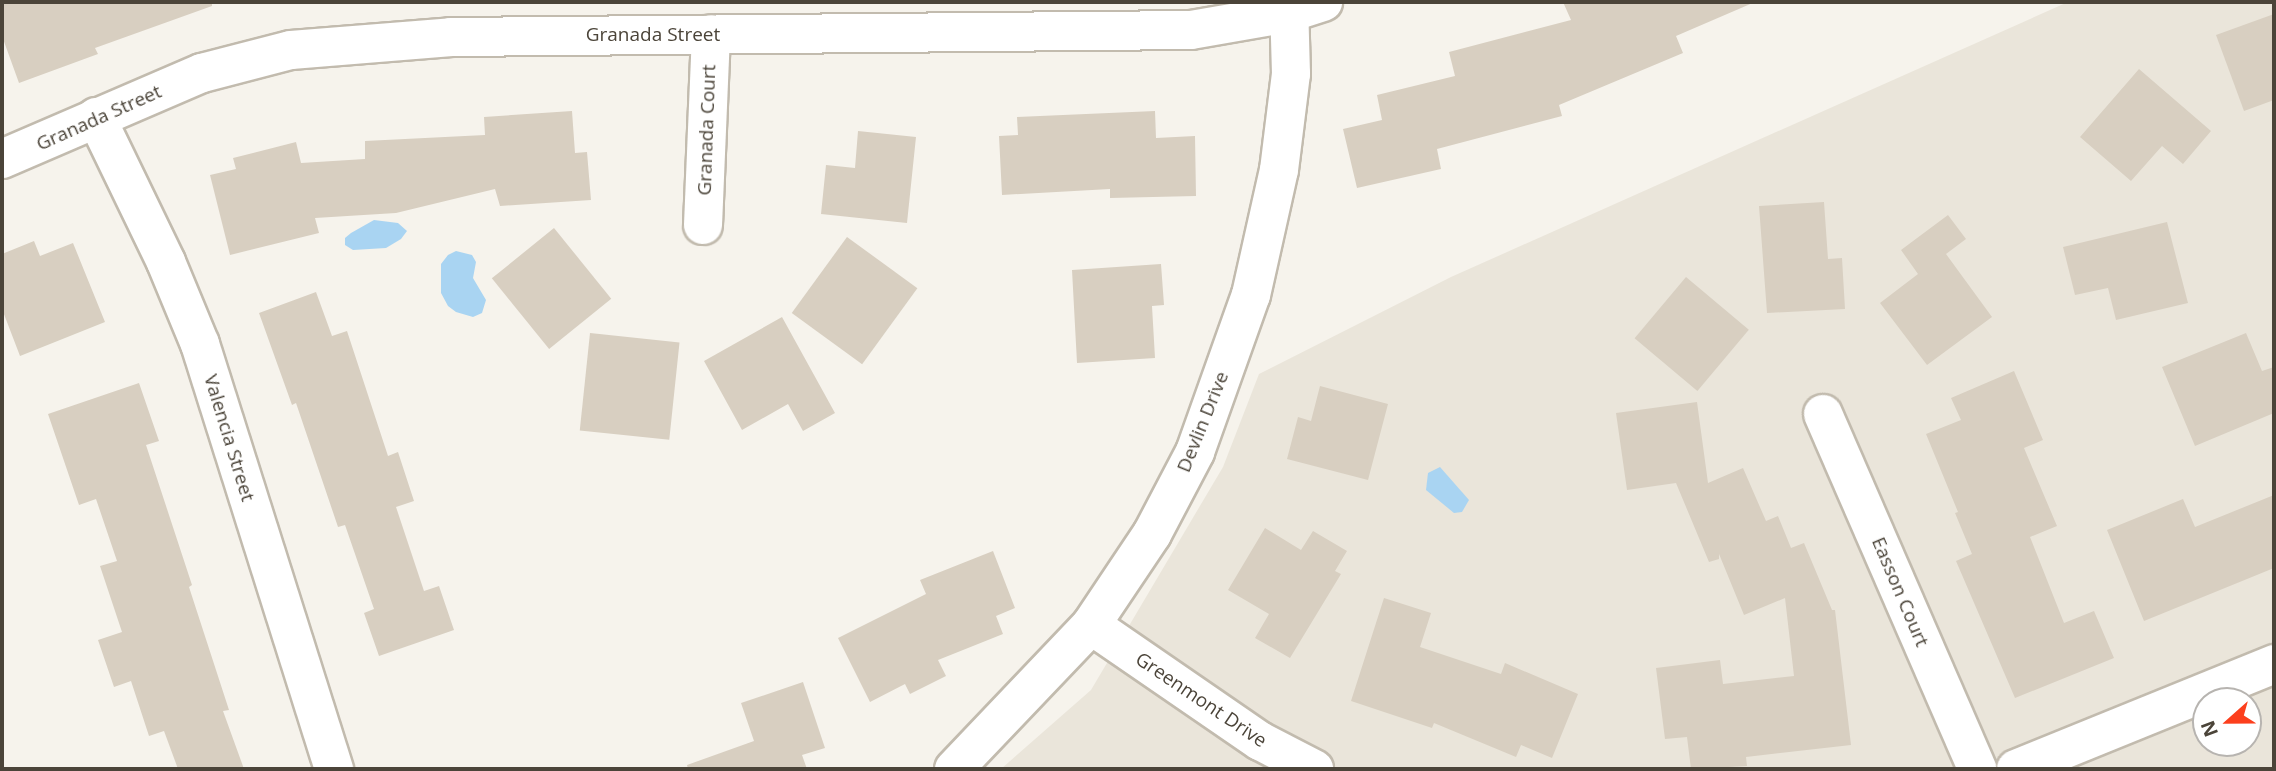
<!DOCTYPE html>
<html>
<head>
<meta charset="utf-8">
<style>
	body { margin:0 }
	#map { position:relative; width:2276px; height:771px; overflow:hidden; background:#f6f3ec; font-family:"Open Sans",sans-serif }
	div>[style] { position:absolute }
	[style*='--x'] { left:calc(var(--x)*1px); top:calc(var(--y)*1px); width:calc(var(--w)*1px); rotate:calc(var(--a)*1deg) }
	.residential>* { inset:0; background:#eae5da }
	.water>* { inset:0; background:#a9d4f2 }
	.building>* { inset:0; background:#d8cfc1; transform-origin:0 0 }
	.roads { filter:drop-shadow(2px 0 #c2bbae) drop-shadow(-2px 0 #c2bbae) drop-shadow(0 2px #c2bbae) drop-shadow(0 -2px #c2bbae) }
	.minor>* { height:38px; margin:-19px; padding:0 19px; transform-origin:19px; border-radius:19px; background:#fff }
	span { translate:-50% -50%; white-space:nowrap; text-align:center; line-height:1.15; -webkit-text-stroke:7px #fff; paint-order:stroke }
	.street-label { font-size:19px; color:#4b4439 }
	.frame { position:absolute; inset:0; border:4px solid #4b4439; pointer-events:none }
	.north { position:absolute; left:2192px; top:687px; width:70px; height:70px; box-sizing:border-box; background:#fff; border:2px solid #b7b4b0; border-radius:50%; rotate:249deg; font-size:19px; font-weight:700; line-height:28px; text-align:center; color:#4b4439 }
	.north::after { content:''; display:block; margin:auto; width:24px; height:32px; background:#fc3f1d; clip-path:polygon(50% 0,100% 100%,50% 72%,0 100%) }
</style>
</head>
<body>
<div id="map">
	<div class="residential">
		<div style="clip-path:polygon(evenodd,2068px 2px,2274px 2px,2274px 769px,1001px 769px,1091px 690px,1223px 467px,1259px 374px,1451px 277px,2068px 2px,2206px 701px,2248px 701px,2248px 743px,2206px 743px,2206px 701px)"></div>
	</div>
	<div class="water">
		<div style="clip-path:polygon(374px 220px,398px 223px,407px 231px,401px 239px,386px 248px,353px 250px,345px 245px,345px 238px,351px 233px)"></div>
		<div style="clip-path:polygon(456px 251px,472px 255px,476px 262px,473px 278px,486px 300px,482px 313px,473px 317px,456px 312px,448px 306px,441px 293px,441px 264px,448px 255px)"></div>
		<div style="clip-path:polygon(1440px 467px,1469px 500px,1462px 512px,1454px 513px,1426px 490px,1428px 473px)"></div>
	</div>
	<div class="building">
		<div style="clip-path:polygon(2px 2px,212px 2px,212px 6px,95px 48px,98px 54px,19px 83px,2px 36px)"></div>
		<div style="clip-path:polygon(1563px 2px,1755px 2px,1676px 36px,1683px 53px,1559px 105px,1562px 116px,1437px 149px,1441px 169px,1357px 188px,1343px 129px,1382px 120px,1377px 95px,1455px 76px,1449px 52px,1571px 20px)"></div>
		<div style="clip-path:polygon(2274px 14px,2274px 100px,2244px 111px,2216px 35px)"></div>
		<div style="clip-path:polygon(2139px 69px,2211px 131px,2183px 164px,2162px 146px,2131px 181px,2080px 137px)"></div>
		<div style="clip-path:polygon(572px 111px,575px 153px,587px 152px,591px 200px,500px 206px,495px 189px,396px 213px,315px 218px,319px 233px,230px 255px,210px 175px,236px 169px,233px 158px,296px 142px,301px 163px,365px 159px,365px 141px,485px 135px,484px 117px)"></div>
		<div style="clip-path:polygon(1155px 111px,1156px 138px,1195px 136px,1196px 196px,1110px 198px,1110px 189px,1002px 195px,999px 136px,1018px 135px,1017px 117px)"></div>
		<div style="clip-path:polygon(858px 131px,916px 137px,907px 223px,821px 214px,826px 165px,855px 168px)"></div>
		<div style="clip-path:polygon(1824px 202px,1828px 259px,1842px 258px,1845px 309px,1767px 313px,1759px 206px)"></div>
		<div style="clip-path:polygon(1948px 215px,1966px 239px,1946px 254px,1992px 317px,1927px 365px,1880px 303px,1918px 274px,1901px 250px)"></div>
		<div style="clip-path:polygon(2167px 222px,2188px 303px,2116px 320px,2108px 288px,2075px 295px,2063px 247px)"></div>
		<div style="left:554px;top:228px;width:91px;height:80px;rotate:51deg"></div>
		<div style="left:847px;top:237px;width:87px;height:94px;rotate:36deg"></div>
		<div style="clip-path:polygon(34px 241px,40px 256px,73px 243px,105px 322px,20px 356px,2px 309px,2px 254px)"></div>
		<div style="clip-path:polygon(1161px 264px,1164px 305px,1152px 306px,1155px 358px,1077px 363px,1072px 270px)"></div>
		<div style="left:1686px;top:277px;width:82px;height:80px;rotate:40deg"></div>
		<div style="clip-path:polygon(316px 292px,332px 336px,347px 331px,388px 456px,398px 452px,414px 501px,396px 507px,424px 591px,439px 586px,454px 630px,379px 656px,364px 613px,374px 609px,345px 525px,338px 527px,296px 403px,292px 405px,259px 313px)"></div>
		<div style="clip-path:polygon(782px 317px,835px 413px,803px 431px,788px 404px,742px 430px,704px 361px)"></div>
		<div style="left:590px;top:333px;width:90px;height:98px;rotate:6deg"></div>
		<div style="clip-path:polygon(2246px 333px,2262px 371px,2274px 367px,2274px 413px,2195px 446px,2162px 367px)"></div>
		<div style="clip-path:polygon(2014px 371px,2043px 440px,2024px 448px,2057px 526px,2030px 537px,2064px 623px,2094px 611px,2114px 658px,2015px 698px,1956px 561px,1972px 554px,1955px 513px,1958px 512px,1926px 434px,1961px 420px,1951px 398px)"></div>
		<div style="clip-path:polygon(139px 383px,159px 441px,146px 445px,192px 585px,189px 587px,229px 710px,223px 711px,244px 769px,178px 769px,164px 731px,149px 736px,131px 681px,114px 687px,98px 640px,122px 632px,100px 566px,117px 561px,96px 499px,79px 505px,48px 414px)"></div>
		<div style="clip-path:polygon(1320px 386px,1388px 404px,1368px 480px,1287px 459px,1298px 417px,1311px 421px)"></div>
		<div style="clip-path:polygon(1697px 402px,1708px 483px,1743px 468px,1766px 521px,1778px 516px,1791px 548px,1804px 543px,1832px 610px,1835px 610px,1851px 745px,1746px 757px,1747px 766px,1691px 769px,1687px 737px,1665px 739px,1656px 668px,1720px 660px,1723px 684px,1794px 676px,1785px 598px,1744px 615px,1719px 554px,1719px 559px,1709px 562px,1676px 483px,1627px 490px,1616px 413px)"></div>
		<div style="clip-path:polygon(2274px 495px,2274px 568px,2144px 621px,2107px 530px,2183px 499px,2195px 527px)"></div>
		<div style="clip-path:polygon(1265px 528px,1301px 550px,1313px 531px,1347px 551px,1335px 571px,1341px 574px,1290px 658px,1255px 638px,1269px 614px,1228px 590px)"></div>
		<div style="clip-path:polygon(993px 551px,1015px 608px,996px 616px,1003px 634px,938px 660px,946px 676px,910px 694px,905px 684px,870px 702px,838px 638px,926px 594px,920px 580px)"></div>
		<div style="clip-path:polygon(1384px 598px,1431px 613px,1420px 647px,1501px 674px,1505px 663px,1578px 694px,1552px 758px,1521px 745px,1516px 757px,1434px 723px,1432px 728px,1351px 701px)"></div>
		<div style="clip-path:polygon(803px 682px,825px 748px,802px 755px,807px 769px,688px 769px,687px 765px,754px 741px,741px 703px)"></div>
	</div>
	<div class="roads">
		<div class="minor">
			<div style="--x:96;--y:117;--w:161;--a:64.2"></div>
			<div style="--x:166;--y:262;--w:89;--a:67.5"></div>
			<div style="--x:200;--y:344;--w:446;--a:72.5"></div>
			<div style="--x:2;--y:159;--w:218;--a:-23.3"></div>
			<div style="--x:202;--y:73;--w:92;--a:-14.5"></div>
			<div style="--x:291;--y:50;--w:161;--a:-4.6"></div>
			<div style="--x:451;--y:37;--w:740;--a:-0.54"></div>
			<div style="--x:1191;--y:30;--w:99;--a:-9.8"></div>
			<div style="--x:1289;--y:13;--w:36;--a:-18"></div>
			<div style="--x:703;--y:225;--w:191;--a:-87.6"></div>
			<div style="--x:1823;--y:414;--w:387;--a:66.5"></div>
			<div style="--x:1091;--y:625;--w:205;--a:34.5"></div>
			<div style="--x:1260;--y:741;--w:61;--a:27.4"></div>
			<div style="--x:954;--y:769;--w:199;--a:-46.4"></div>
			<div style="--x:1091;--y:625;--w:110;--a:-56.2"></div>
			<div style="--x:1152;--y:534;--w:93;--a:-62.3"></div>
			<div style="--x:1195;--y:452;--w:167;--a:-70.4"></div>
			<div style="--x:1251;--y:295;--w:128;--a:-77.4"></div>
			<div style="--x:1279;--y:170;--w:97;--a:-82.9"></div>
			<div style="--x:1291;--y:74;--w:72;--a:-91.6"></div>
			<div style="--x:2016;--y:769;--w:279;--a:-22.1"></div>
		</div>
	</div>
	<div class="street-label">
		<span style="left:653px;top:35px">Granada Street</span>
		<span style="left:99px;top:118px;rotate:-24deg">Granada Street</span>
		<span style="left:707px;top:130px;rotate:-88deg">Granada Court</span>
		<span style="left:1203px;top:422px;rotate:-68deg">Devlin Drive</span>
		<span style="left:229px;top:438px;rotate:73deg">Valencia Street</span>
		<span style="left:1900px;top:592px;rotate:67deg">Easson Court</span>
		<span style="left:1201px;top:700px;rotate:34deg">Greenmont Drive</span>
	</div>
	<div class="frame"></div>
	<div class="north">N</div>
</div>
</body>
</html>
